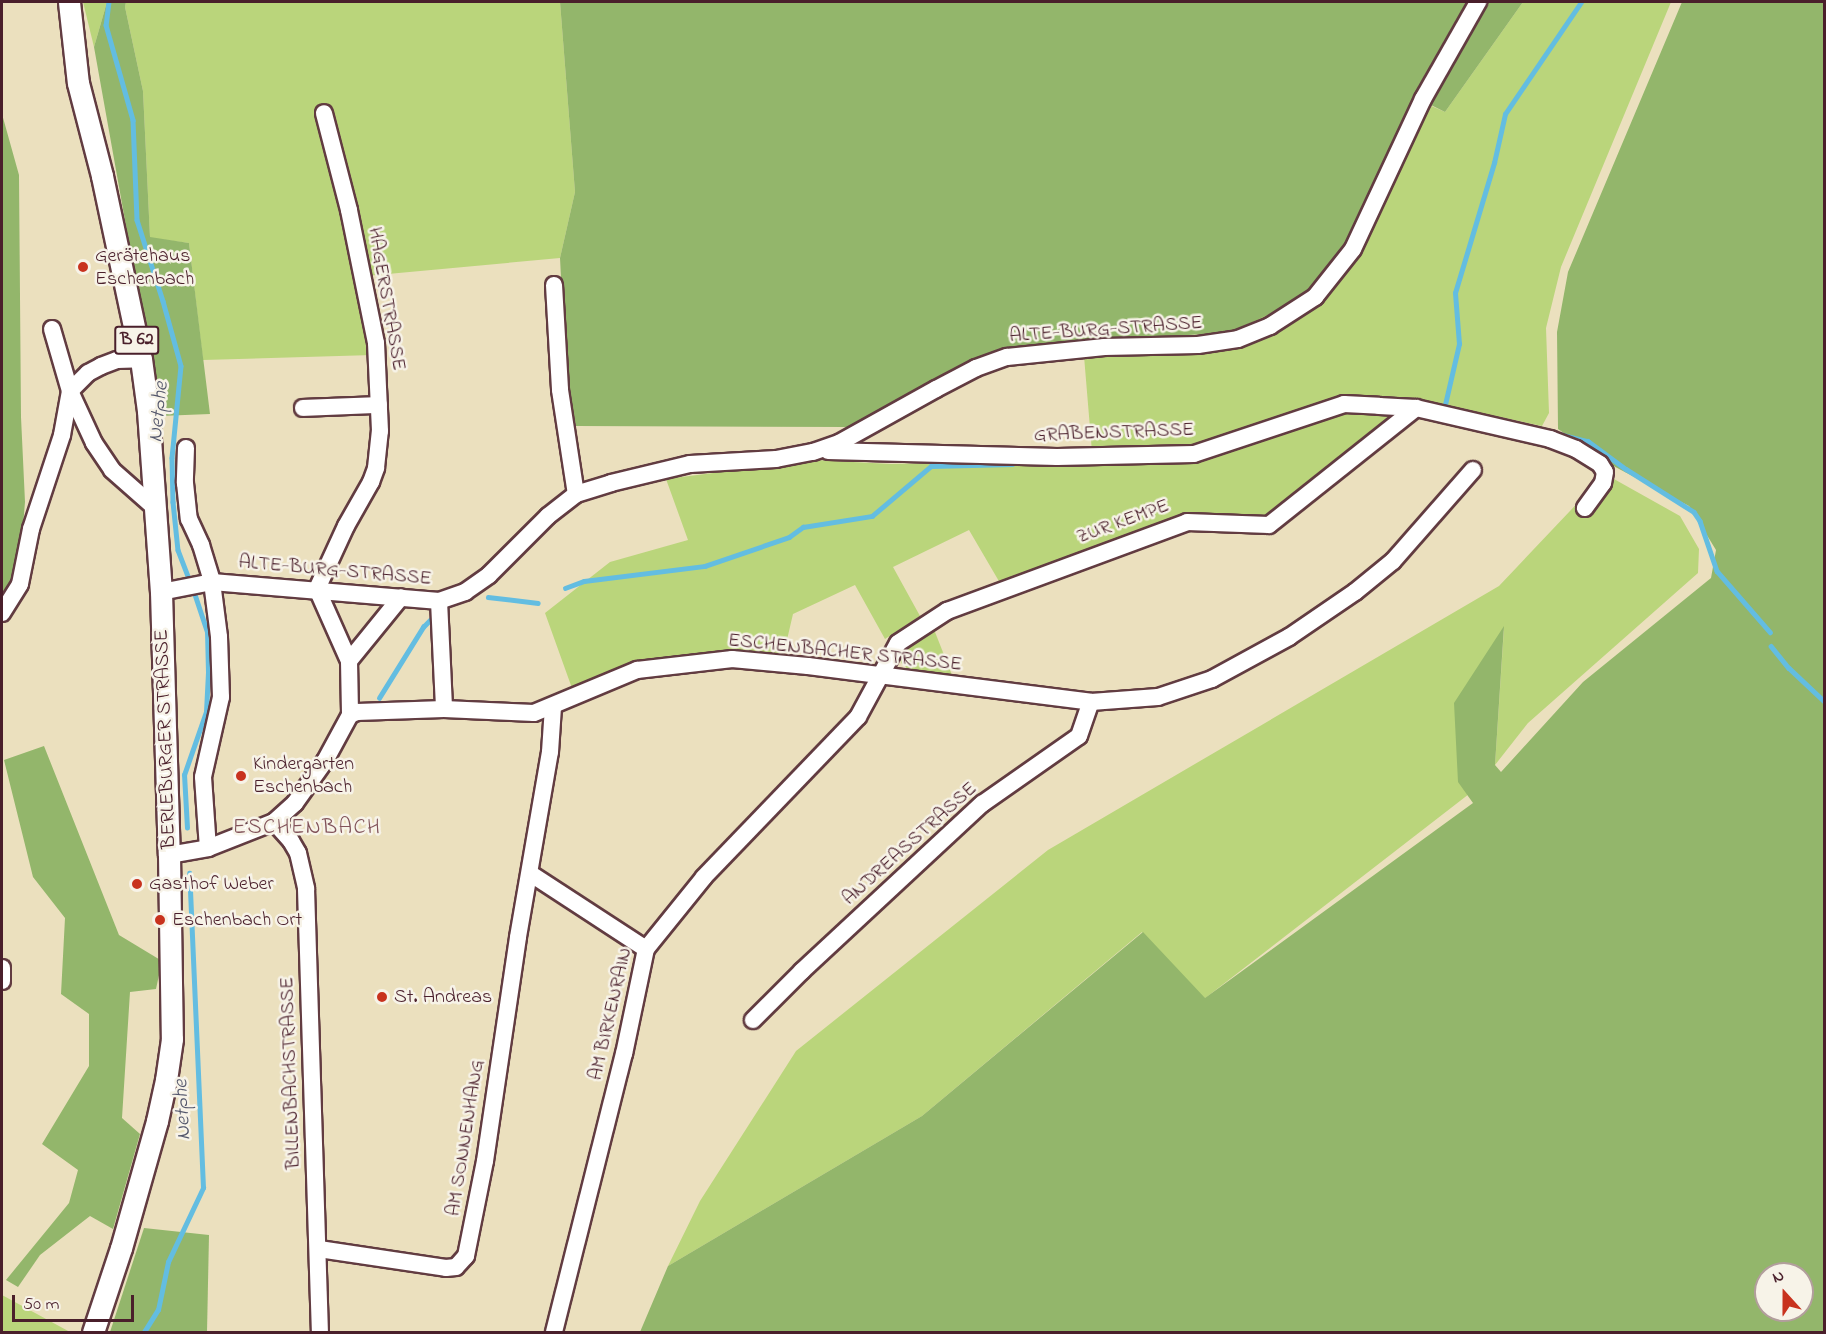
<!DOCTYPE html>
<html>
<head>
<meta charset="utf-8">
<style>
	body { margin:0 }
	#map { position:relative; width:1826px; height:1334px; overflow:hidden; background:#ebe0be; font-family:"Indie Flower",sans-serif }
	div>[style] { position:absolute }
	[style*='--x'] { left:calc(var(--x)*1px); top:calc(var(--y)*1px); width:calc(var(--w)*1px); rotate:calc(var(--a)*1deg) }
	.green>* { inset:0; background:#bad57b }
	.forest>* { inset:0; background:#93b66b }
	.stream>* { height:4.5px; margin:-2.25px; padding:0 2.25px; transform-origin:2.25px; border-radius:2.25px; background:#63bde1 }
	.roads { filter:drop-shadow(2px 0 #623c41) drop-shadow(-2px 0 #623c41) drop-shadow(0 2px #623c41) drop-shadow(0 -2px #623c41) }
	.minor>* { height:16px; margin:-8px; padding:0 8px; transform-origin:8px; border-radius:8px; background:#fff }
	.major>* { height:21px; margin:-10.5px; padding:0 10.5px; transform-origin:10.5px; border-radius:10.5px; background:#fff }
	.dots>* { width:16px; height:16px; translate:-50% -50%; box-sizing:border-box; border:3px solid #f7f3e8; border-radius:50% }
	span { translate:-50% -50%; white-space:nowrap; text-align:center; line-height:1.15; -webkit-text-stroke:5px #f7f3e8; paint-order:stroke }
	.shield-label span { padding:2px 4px; background:#f7f3e8; border:2px solid; border-radius:4px; -webkit-text-stroke-width:0 }
	.shield-label { font-size:18px; color:#4a1f2b; font-weight:700 }
	.poi-label { font-size:20px; color:#4a1f2b }
	.left { translate:0 -50%; text-align:left }
	.street-label { font-size:20px; color:#4a1f2b }
	.water-label { font-size:21px; color:#53566b; font-style:italic }
	.quarter-label { font-size:22px; color:#815259; letter-spacing:1.5px }
	.frame { position:absolute; inset:0; border:3px solid #4a1f2b; pointer-events:none }
	.north { position:absolute; left:1754px; top:1262px; width:60px; height:60px; box-sizing:border-box; background:#f7f3e8; border:2px solid #b29e9c; border-radius:50%; rotate:339deg; font-size:16px; font-weight:700; line-height:24px; text-align:center; color:#4a1f2b }
	.north::after { content:''; display:block; margin:auto; width:21px; height:27px; background:#c8321e; clip-path:polygon(50% 0,100% 100%,50% 72%,0 100%) }
	.scale { position:absolute; left:12px; top:1295px; width:122px; height:27px; box-sizing:border-box; border:3px solid #4a1f2b; border-top:0; padding-left:8px; font-size:18px; line-height:21px; white-space:nowrap; color:#4a1f2b; -webkit-text-stroke:4px #f7f3e8; paint-order:stroke }
</style>
</head>
<body>
<div id="map">
	<div class="green">
		<div style="clip-path:polygon(83px 2px,107px 2px,94px 47px)"></div>
		<div style="clip-path:polygon(126px 2px,560px 2px,575px 192px,560px 258px,366px 276px,373px 355px,203px 360px,189px 243px,150px 238px,143px 91px,125px 7px)"></div>
		<div style="clip-path:polygon(1523px 2px,1671px 2px,1561px 267px,1546px 328px,1549px 413px,1542px 426px,1419px 400px,1363px 397px,1326px 401px,1185px 449px,1092px 452px,1083px 344px,1231px 332px,1427px 104px,1445px 112px)"></div>
		<div style="clip-path:polygon(1346px 409px,1406px 412px,1269px 520px,1184px 514px,1000px 583px,969px 530px,893px 567px,920px 616px,885px 639px,855px 585px,793px 614px,783px 657px,733px 654px,573px 691px,545px 613px,610px 562px,688px 540px,666px 479px,815px 460px,891px 464px,1193px 458px)"></div>
		<div style="clip-path:polygon(1605px 474px,1680px 516px,1699px 549px,1698px 573px,1528px 723px,1495px 765px,1504px 628px,1458px 781px,1469px 794px,1204px 999px,1142px 932px,922px 1116px,668px 1266px,700px 1201px,796px 1051px,1048px 850px,1499px 586px)"></div>
		<div style="clip-path:polygon(933px 627px,952px 675px,911px 672px,901px 663px,902px 645px)"></div>
		<div style="clip-path:polygon(2px 1295px,70px 1332px,2px 1332px)"></div>
	</div>
	<div class="forest">
		<div style="clip-path:polygon(107px 2px,126px 2px,125px 7px,143px 91px,150px 237px,189px 243px,210px 414px,160px 416px,94px 47px)"></div>
		<div style="clip-path:polygon(560px 2px,1523px 2px,1445px 112px,1419px 99px,1343px 271px,1295px 302px,1231px 332px,1007px 348px,849px 427px,576px 426px,566px 376px,560px 258px,575px 192px)"></div>
		<div style="clip-path:polygon(evenodd,1682px 2px,1824px 2px,1824px 1332px,640px 1332px,668px 1266px,922px 1116px,1143px 932px,1205px 998px,1473px 803px,1458px 782px,1454px 703px,1504px 626px,1495px 765px,1501px 772px,1583px 682px,1711px 578px,1716px 550px,1689px 506px,1604px 461px,1558px 429px,1557px 332px,1568px 272px,1682px 2px,1766px 1274px,1802px 1274px,1802px 1310px,1766px 1310px,1766px 1274px)"></div>
		<div style="clip-path:polygon(2px 114px,19px 175px,21px 417px,25px 502px,19px 575px,2px 601px)"></div>
		<div style="clip-path:polygon(44px 746px,119px 935px,162px 961px,156px 989px,130px 992px,122px 1118px,140px 1134px,113px 1229px,90px 1216px,40px 1255px,18px 1287px,6px 1280px,69px 1203px,78px 1170px,42px 1144px,89px 1066px,89px 1014px,61px 994px,65px 918px,33px 877px,4px 760px)"></div>
		<div style="clip-path:polygon(144px 1228px,209px 1235px,207px 1332px,110px 1332px)"></div>
	</div>
	<div class="stream">
		<div style="--x:109;--y:2;--w:23;--a:97"></div>
		<div style="--x:106;--y:25;--w:99;--a:74.1"></div>
		<div style="--x:133;--y:120;--w:100;--a:87.7"></div>
		<div style="--x:137;--y:220;--w:85;--a:72.2"></div>
		<div style="--x:163;--y:301;--w:67;--a:74.5"></div>
		<div style="--x:181;--y:366;--w:92;--a:95.6"></div>
		<div style="--x:172;--y:458;--w:44;--a:88.7"></div>
		<div style="--x:173;--y:502;--w:48;--a:84.1"></div>
		<div style="--x:178;--y:550;--w:34;--a:69"></div>
		<div style="--x:1444;--y:409;--w:67;--a:-77"></div>
		<div style="--x:1459;--y:344;--w:51;--a:-94.5"></div>
		<div style="--x:1455;--y:293;--w:136;--a:-73.3"></div>
		<div style="--x:1494;--y:163;--w:50;--a:-77.3"></div>
		<div style="--x:1505;--y:114;--w:135;--a:-55.8"></div>
		<div style="--x:1559;--y:434;--w:30;--a:14"></div>
		<div style="--x:1588;--y:441;--w:47;--a:36.4"></div>
		<div style="--x:1626;--y:469;--w:80;--a:32.3"></div>
		<div style="--x:1694;--y:512;--w:11;--a:56"></div>
		<div style="--x:1700;--y:521;--w:53;--a:71.2"></div>
		<div style="--x:1717;--y:571;--w:81;--a:49"></div>
		<div style="--x:565;--y:588;--w:20;--a:-20"></div>
		<div style="--x:584;--y:581;--w:122;--a:-7.1"></div>
		<div style="--x:705;--y:566;--w:89;--a:-19"></div>
		<div style="--x:789;--y:537;--w:17;--a:-36"></div>
		<div style="--x:803;--y:527;--w:70;--a:-9.1"></div>
		<div style="--x:872;--y:516;--w:77;--a:-40.3"></div>
		<div style="--x:931;--y:466;--w:81;--a:-1.4"></div>
		<div style="--x:488;--y:597;--w:50;--a:6.8"></div>
		<div style="--x:1771;--y:646;--w:28;--a:51"></div>
		<div style="--x:1789;--y:668;--w:48;--a:43.3"></div>
		<div style="--x:379;--y:698;--w:84;--a:-58.2"></div>
		<div style="--x:423;--y:627;--w:13;--a:-45"></div>
		<div style="--x:187;--y:828;--w:53;--a:-93.2"></div>
		<div style="--x:184;--y:775;--w:67;--a:-70.8"></div>
		<div style="--x:206;--y:712;--w:40;--a:-87.1"></div>
		<div style="--x:208;--y:672;--w:40;--a:-91.4"></div>
		<div style="--x:207;--y:632;--w:44;--a:-108.4"></div>
		<div style="--x:144;--y:1332;--w:26;--a:-58"></div>
		<div style="--x:158;--y:1310;--w:49;--a:-78.2"></div>
		<div style="--x:168;--y:1262;--w:82;--a:-64.7"></div>
		<div style="--x:203;--y:1188;--w:315;--a:-92.5"></div>
	</div>
	<div class="roads">
		<div class="minor">
			<div style="--x:554;--y:285;--w:105;--a:86.7"></div>
			<div style="--x:560;--y:390;--w:105;--a:81.3"></div>
			<div style="--x:52;--y:329;--w:65;--a:73.8"></div>
			<div style="--x:70;--y:391;--w:57;--a:65.2"></div>
			<div style="--x:94;--y:443;--w:32;--a:56"></div>
			<div style="--x:112;--y:470;--w:56;--a:41.4"></div>
			<div style="--x:303;--y:408;--w:76;--a:-2.3"></div>
			<div style="--x:186;--y:448;--w:35;--a:92"></div>
			<div style="--x:185;--y:483;--w:36;--a:84"></div>
			<div style="--x:189;--y:519;--w:29;--a:65"></div>
			<div style="--x:201;--y:545;--w:39;--a:73"></div>
			<div style="--x:212;--y:582;--w:55;--a:82.7"></div>
			<div style="--x:219;--y:637;--w:60;--a:88.1"></div>
			<div style="--x:221;--y:697;--w:82;--a:102.7"></div>
			<div style="--x:203;--y:777;--w:71;--a:86"></div>
			<div style="--x:828;--y:451;--w:229;--a:1.5"></div>
			<div style="--x:1057;--y:457;--w:137;--a:-1.3"></div>
			<div style="--x:1194;--y:454;--w:158;--a:-18.4"></div>
			<div style="--x:1344;--y:404;--w:35;--a:3"></div>
			<div style="--x:1379;--y:406;--w:37;--a:3"></div>
			<div style="--x:1416;--y:408;--w:138;--a:13"></div>
			<div style="--x:1550;--y:439;--w:28;--a:21"></div>
			<div style="--x:1576;--y:449;--w:28;--a:32"></div>
			<div style="--x:1600;--y:464;--w:9;--a:58"></div>
			<div style="--x:1605;--y:472;--w:11;--a:100"></div>
			<div style="--x:1603;--y:483;--w:31;--a:126"></div>
			<div style="--x:317;--y:589;--w:69;--a:-65.3"></div>
			<div style="--x:346;--y:526;--w:51;--a:-60.4"></div>
			<div style="--x:371;--y:482;--w:15;--a:-70"></div>
			<div style="--x:376;--y:468;--w:37;--a:-84"></div>
			<div style="--x:380;--y:431;--w:88;--a:-92.6"></div>
			<div style="--x:376;--y:343;--w:136;--a:-101.5"></div>
			<div style="--x:349;--y:210;--w:100;--a:-104.5"></div>
			<div style="--x:317;--y:589;--w:79;--a:66"></div>
			<div style="--x:349;--y:661;--w:54;--a:88.9"></div>
			<div style="--x:161;--y:592;--w:52;--a:-11.1"></div>
			<div style="--x:212;--y:582;--w:228;--a:4.8"></div>
			<div style="--x:439;--y:601;--w:28;--a:-19"></div>
			<div style="--x:465;--y:592;--w:29;--a:-35"></div>
			<div style="--x:489;--y:575;--w:83;--a:-45"></div>
			<div style="--x:548;--y:516;--w:36;--a:-38"></div>
			<div style="--x:576;--y:494;--w:37;--a:-17"></div>
			<div style="--x:611;--y:483;--w:81;--a:-13.5"></div>
			<div style="--x:690;--y:464;--w:86;--a:-3.3"></div>
			<div style="--x:776;--y:459;--w:38;--a:-11"></div>
			<div style="--x:813;--y:452;--w:28;--a:-19"></div>
			<div style="--x:839;--y:443;--w:111;--a:-29.1"></div>
			<div style="--x:936;--y:389;--w:45;--a:-27.7"></div>
			<div style="--x:976;--y:368;--w:33;--a:-20"></div>
			<div style="--x:1007;--y:357;--w:98;--a:-5.9"></div>
			<div style="--x:1104;--y:347;--w:94;--a:-1.2"></div>
			<div style="--x:1198;--y:345;--w:40;--a:-8.5"></div>
			<div style="--x:1238;--y:339;--w:35;--a:-22"></div>
			<div style="--x:1270;--y:326;--w:54;--a:-32.8"></div>
			<div style="--x:1315;--y:297;--w:61;--a:-51.6"></div>
			<div style="--x:1353;--y:249;--w:166;--a:-65"></div>
			<div style="--x:1423;--y:99;--w:112;--a:-60.4"></div>
			<div style="--x:439;--y:601;--w:108;--a:87.3"></div>
			<div style="--x:2;--y:613;--w:34;--a:-58"></div>
			<div style="--x:20;--y:584;--w:56;--a:-78.7"></div>
			<div style="--x:31;--y:529;--w:99;--a:-71.7"></div>
			<div style="--x:62;--y:435;--w:45;--a:-79.7"></div>
			<div style="--x:70;--y:391;--w:25;--a:-45"></div>
			<div style="--x:88;--y:373;--w:15;--a:-28"></div>
			<div style="--x:101;--y:366;--w:17;--a:-21"></div>
			<div style="--x:117;--y:360;--w:24;--a:-2"></div>
			<div style="--x:349;--y:661;--w:82;--a:-50.9"></div>
			<div style="--x:274;--y:822;--w:25;--a:48"></div>
			<div style="--x:291;--y:841;--w:14;--a:60"></div>
			<div style="--x:298;--y:853;--w:37;--a:77"></div>
			<div style="--x:306;--y:889;--w:443;--a:88.2"></div>
			<div style="--x:169;--y:855;--w:40;--a:-10"></div>
			<div style="--x:208;--y:848;--w:71;--a:-21.5"></div>
			<div style="--x:274;--y:822;--w:28;--a:-42"></div>
			<div style="--x:295;--y:803;--w:52;--a:-54.5"></div>
			<div style="--x:325;--y:761;--w:52;--a:-61.5"></div>
			<div style="--x:350;--y:715;--w:8;--a:-23"></div>
			<div style="--x:357;--y:712;--w:87;--a:-2"></div>
			<div style="--x:444;--y:709;--w:90;--a:2.5"></div>
			<div style="--x:534;--y:713;--w:112;--a:-22.7"></div>
			<div style="--x:637;--y:670;--w:96;--a:-6.6"></div>
			<div style="--x:732;--y:659;--w:76;--a:5.3"></div>
			<div style="--x:808;--y:666;--w:285;--a:7.2"></div>
			<div style="--x:1091;--y:702;--w:67;--a:-4.3"></div>
			<div style="--x:1158;--y:697;--w:57;--a:-18.4"></div>
			<div style="--x:1212;--y:679;--w:88;--a:-28.6"></div>
			<div style="--x:1289;--y:637;--w:80;--a:-34.3"></div>
			<div style="--x:1355;--y:592;--w:49;--a:-39.2"></div>
			<div style="--x:1393;--y:561;--w:121;--a:-48.7"></div>
			<div style="--x:531;--y:874;--w:137;--a:33.1"></div>
			<div style="--x:2;--y:968;--w:13;--a:90"></div>
			<div style="--x:753;--y:1020;--w:69;--a:-45"></div>
			<div style="--x:802;--y:971;--w:246;--a:-42.9"></div>
			<div style="--x:982;--y:804;--w:118;--a:-35"></div>
			<div style="--x:1079;--y:736;--w:36;--a:-71"></div>
			<div style="--x:319;--y:1249;--w:128;--a:8.5"></div>
			<div style="--x:446;--y:1268;--w:10;--a:-6"></div>
			<div style="--x:456;--y:1267;--w:15;--a:-48"></div>
			<div style="--x:466;--y:1256;--w:97;--a:-78.7"></div>
			<div style="--x:485;--y:1161;--w:226;--a:-81.6"></div>
			<div style="--x:518;--y:937;--w:188;--a:-80.2"></div>
			<div style="--x:550;--y:752;--w:45;--a:-86.2"></div>
			<div style="--x:554;--y:1332;--w:287;--a:-75.9"></div>
			<div style="--x:624;--y:1054;--w:107;--a:-78.2"></div>
			<div style="--x:646;--y:949;--w:92;--a:-51.1"></div>
			<div style="--x:704;--y:877;--w:222;--a:-46.1"></div>
			<div style="--x:858;--y:717;--w:84;--a:-61.6"></div>
			<div style="--x:898;--y:643;--w:59;--a:-33.1"></div>
			<div style="--x:947;--y:611;--w:256;--a:-20.3"></div>
			<div style="--x:1187;--y:522;--w:82;--a:2.1"></div>
			<div style="--x:1269;--y:525;--w:188;--a:-38.5"></div>
		</div>
		<div class="major">
			<div style="--x:69;--y:2;--w:81;--a:83.7"></div>
			<div style="--x:78;--y:83;--w:96;--a:75.5"></div>
			<div style="--x:102;--y:176;--w:187;--a:78"></div>
			<div style="--x:141;--y:359;--w:52;--a:82.3"></div>
			<div style="--x:148;--y:411;--w:181;--a:85.9"></div>
			<div style="--x:161;--y:592;--w:263;--a:88.3"></div>
			<div style="--x:169;--y:855;--w:184;--a:89.1"></div>
			<div style="--x:172;--y:1039;--w:41;--a:98.3"></div>
			<div style="--x:166;--y:1080;--w:42;--a:102.4"></div>
			<div style="--x:157;--y:1121;--w:132;--a:105.8"></div>
			<div style="--x:121;--y:1248;--w:89;--a:108.4"></div>
		</div>
	</div>
	<div class="dots">
		<div style="left:83px;top:267px;background:#c8321e"></div>
		<div style="left:241px;top:776px;background:#c8321e"></div>
		<div style="left:137px;top:884px;background:#c8321e"></div>
		<div style="left:160px;top:920px;background:#c8321e"></div>
		<div style="left:382px;top:997px;background:#c8321e"></div>
	</div>
	<div class="shield-label">
		<span style="left:137px;top:340px">B 62</span>
	</div>
	<div class="poi-label">
		<span class="left" style="left:95px;top:268px">Gerätehaus<br>Eschenbach</span>
		<span class="left" style="left:253px;top:776px">Kindergarten<br>Eschenbach</span>
		<span class="left" style="left:149px;top:884px">Gasthof Weber</span>
		<span class="left" style="left:172px;top:920px">Eschenbach Ort</span>
		<span class="left" style="left:394px;top:997px">St. Andreas</span>
	</div>
	<div class="street-label">
		<span style="left:386px;top:299px;rotate:80deg">HAGERSTRASSE</span>
		<span style="left:1106px;top:330px;rotate:-4deg">ALTE-BURG-STRASSE</span>
		<span style="left:1114px;top:433px;rotate:-2deg">GRABENSTRASSE</span>
		<span style="left:1123px;top:522px;rotate:-20deg">ZUR KEMPE</span>
		<span style="left:335px;top:571px;rotate:5deg">ALTE-BURG-STRASSE</span>
		<span style="left:845px;top:653px;rotate:6deg">ESCHENBACHER STRASSE</span>
		<span style="left:166px;top:739px;rotate:-92deg">BERLEBURGER STRASSE</span>
		<span style="left:910px;top:844px;rotate:-42deg">ANDREASSTRASSE</span>
		<span style="left:611px;top:1014px;rotate:-77deg">AM BIRKENRAIN</span>
		<span style="left:291px;top:1073px;rotate:-92deg">BILLENBACHSTRASSE</span>
		<span style="left:466px;top:1138px;rotate:-81deg">AM SONNENHANG</span>
	</div>
	<div class="water-label">
		<span style="left:159px;top:412px;rotate:-84deg">Netphe</span>
		<span style="left:183px;top:1110px;rotate:-93deg">Netphe</span>
	</div>
	<div class="quarter-label">
		<span style="left:307px;top:829px">ESCHENBACH</span>
	</div>
	<div class="frame"></div>
	<div class="north">N</div>
	<div class="scale">50 m</div>
</div>
</body>
</html>
